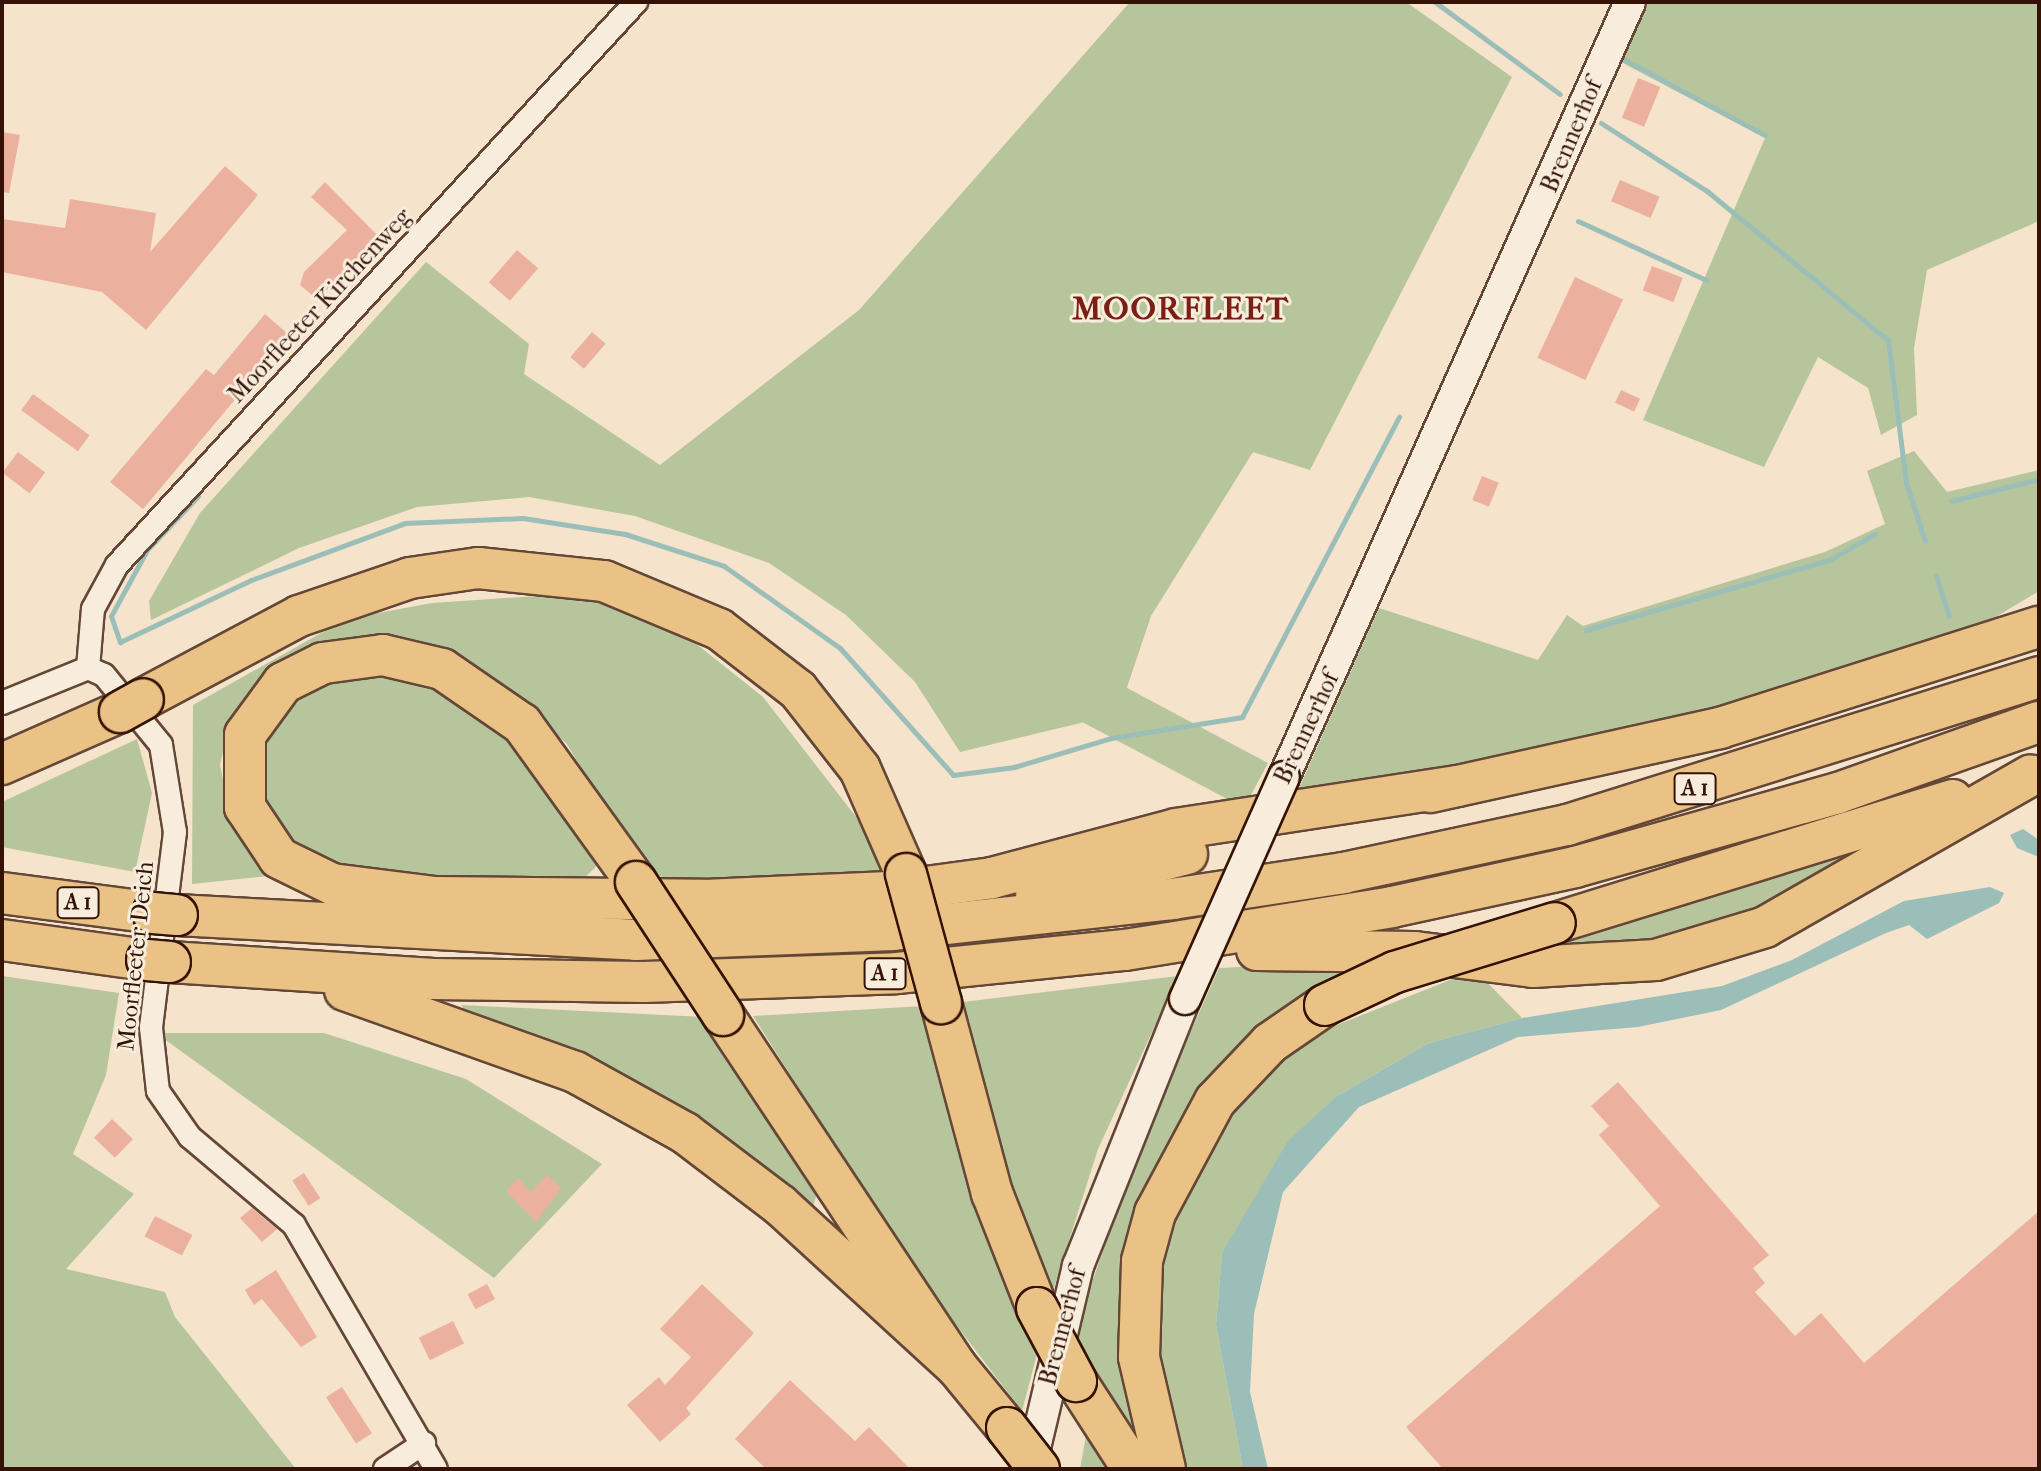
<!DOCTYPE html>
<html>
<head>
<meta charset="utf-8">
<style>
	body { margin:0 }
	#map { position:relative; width:2041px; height:1471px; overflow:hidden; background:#f5e3cb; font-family:"IM FELL French Canon",serif }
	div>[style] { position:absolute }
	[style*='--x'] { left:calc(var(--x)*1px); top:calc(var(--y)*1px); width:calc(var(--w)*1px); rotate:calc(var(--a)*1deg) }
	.green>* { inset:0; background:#b6c59c; transform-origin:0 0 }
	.water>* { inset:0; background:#9cbeb8 }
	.stream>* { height:5px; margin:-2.5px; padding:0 2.5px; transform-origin:2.5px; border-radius:2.5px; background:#9cbeb8 }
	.building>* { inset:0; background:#ebb19e; transform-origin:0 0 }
	.roads { filter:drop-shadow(2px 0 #644737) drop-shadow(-2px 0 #644737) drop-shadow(0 2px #644737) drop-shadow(0 -2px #644737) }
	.street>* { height:22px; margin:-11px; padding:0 11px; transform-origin:11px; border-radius:11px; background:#f8eddd }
	.secondary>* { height:30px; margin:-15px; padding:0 15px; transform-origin:15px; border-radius:15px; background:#f8eddd }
	.highway>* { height:40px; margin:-20px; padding:0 20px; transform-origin:20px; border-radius:20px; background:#eac286 }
	.bridges { filter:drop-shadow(2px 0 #341306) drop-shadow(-2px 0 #341306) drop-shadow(0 2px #341306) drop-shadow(0 -2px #341306) }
	.secondary-bridge>* { height:30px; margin:-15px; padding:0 15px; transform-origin:15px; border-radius:15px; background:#f8eddd }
	.highway-bridge>* { height:40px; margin:-20px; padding:0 20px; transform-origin:20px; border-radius:20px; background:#eac286 }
	span { translate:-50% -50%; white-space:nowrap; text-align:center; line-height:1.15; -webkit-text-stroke:6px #f8eddd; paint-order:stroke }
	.shield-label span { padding:2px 6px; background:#f8eddd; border:2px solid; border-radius:6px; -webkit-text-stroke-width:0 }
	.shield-label { font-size:22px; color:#341306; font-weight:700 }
	.street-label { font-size:24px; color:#341306 }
	.district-label { font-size:32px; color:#7a1f14; font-weight:700; letter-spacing:2px }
	.frame { position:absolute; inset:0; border:4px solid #341306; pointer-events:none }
</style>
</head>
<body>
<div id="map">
	<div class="green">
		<div style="clip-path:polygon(1130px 2px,1406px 2px,1512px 77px,1310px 470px,1253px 452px,1151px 616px,1118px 714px,960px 752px,915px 682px,846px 615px,769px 563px,635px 516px,529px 497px,417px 507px,299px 548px,151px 620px,149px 601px,200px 513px,426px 262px,529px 344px,524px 374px,660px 465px,859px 310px)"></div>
		<div style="clip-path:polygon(1649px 2px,2039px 2px,2039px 221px,1927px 270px,1914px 348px,1917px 415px,1881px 435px,1868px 388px,1818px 357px,1764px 467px,1643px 420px,1765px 138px,1621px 62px)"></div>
		<div style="clip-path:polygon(1914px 451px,1947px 492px,2039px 470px,2039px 591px,1979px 627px,1726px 710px,1292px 804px,1379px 608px,1538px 660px,1567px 615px,1583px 626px,1825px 552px,1885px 524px,1867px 471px)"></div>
		<div style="clip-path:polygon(582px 593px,680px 631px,763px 697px,867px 831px,888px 878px,679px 890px,634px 857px,567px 744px,503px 689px,373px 640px,229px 725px,220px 765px,231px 818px,268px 876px,192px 884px,193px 705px,346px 619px,432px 603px)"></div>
		<div style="clip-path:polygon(388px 669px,483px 703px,601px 862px,570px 891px,322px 869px,267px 825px,257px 729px,300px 685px)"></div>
		<div style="clip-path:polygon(137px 739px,152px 793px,135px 872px,2px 847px,2px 802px)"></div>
		<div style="left:1268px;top:763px;width:51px;height:355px;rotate:118deg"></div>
		<div style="clip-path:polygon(1899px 833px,1837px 877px,1695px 938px,1525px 951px)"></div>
		<div style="clip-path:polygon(1362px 961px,1375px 965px,1315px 990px,1148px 1200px,1135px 1437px,1074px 1334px,1139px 1148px,1219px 968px)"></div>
		<div style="clip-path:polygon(1475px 970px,1522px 1018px,1429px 1043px,1337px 1096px,1222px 1253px,1216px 1325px,1243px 1469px,1185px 1469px,1159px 1374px,1155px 1291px,1171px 1223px,1204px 1147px,1248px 1082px,1312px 1035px)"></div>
		<div style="clip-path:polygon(2px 976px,119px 993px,106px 1075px,73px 1154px,134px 1194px,66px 1269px,165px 1292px,175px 1317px,296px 1469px,2px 1469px)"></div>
		<div style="clip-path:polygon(1178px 976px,1098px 1149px,1053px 1291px,997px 1142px,963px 1002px)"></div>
		<div style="clip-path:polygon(461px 1005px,704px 1017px,819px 1185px,812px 1211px,631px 1079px,470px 1017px)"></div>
		<div style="clip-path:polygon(924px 1006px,1011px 1298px,1037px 1354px,1022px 1411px,914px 1270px,753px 1016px)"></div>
		<div style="clip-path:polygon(156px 1033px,324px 1033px,466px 1079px,602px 1164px,494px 1278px)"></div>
		<div style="clip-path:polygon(1087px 1430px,1114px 1469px,1080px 1469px)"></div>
	</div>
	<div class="water">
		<div style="clip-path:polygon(2023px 829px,2039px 840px,2039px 857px,2017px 848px,2010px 835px)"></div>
		<div style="clip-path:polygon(1990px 887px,2004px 893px,1999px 903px,1927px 939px,1909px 925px,1886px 933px,1721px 1010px,1638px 1027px,1518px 1037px,1359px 1107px,1283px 1192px,1254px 1314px,1250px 1392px,1268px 1469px,1243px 1469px,1216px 1325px,1222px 1253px,1288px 1141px,1337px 1096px,1429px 1043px,1522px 1018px,1722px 986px,1792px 960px,1904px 901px)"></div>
	</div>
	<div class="stream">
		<div style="--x:1435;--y:2;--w:155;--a:36.4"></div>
		<div style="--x:1623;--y:59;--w:161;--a:28.2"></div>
		<div style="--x:1601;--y:123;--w:126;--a:32.7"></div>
		<div style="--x:1707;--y:191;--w:234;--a:39.5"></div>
		<div style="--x:1888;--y:340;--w:144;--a:82.8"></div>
		<div style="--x:1906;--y:483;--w:61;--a:71.9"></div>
		<div style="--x:1578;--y:221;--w:141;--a:24.7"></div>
		<div style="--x:198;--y:496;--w:74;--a:133.4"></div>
		<div style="--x:147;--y:550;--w:75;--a:118.6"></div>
		<div style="--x:111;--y:616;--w:28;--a:71"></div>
		<div style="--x:120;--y:642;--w:145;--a:-25.3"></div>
		<div style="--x:251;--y:580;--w:164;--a:-20.3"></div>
		<div style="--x:405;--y:523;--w:118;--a:-2.4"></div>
		<div style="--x:523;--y:518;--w:103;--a:8.9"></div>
		<div style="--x:625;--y:534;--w:104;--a:17.9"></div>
		<div style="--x:724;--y:566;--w:142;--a:35.3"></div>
		<div style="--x:840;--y:648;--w:170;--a:48.3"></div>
		<div style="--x:953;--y:775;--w:62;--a:-7.5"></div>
		<div style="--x:1014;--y:767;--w:101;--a:-16.6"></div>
		<div style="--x:1111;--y:738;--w:133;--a:-9.1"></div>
		<div style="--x:1242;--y:717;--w:339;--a:-62.4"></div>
		<div style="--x:1951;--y:501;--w:91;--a:-14"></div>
		<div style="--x:1936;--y:576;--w:42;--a:72"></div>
		<div style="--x:1586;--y:630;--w:253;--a:-16.1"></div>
		<div style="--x:1829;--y:560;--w:53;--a:-29.5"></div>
	</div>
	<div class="building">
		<div style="left:1638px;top:78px;width:24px;height:43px;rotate:22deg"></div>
		<div style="clip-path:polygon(2px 132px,20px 135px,9px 193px,2px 192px)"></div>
		<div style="clip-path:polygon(225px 166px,258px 195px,146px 330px,102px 292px,2px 272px,2px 219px,65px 228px,70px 199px,156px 213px,150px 252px)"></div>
		<div style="left:1620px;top:180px;width:43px;height:23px;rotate:23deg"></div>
		<div style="clip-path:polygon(325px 182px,378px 236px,326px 291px,320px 286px,312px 295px,300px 285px,304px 272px,347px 230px,311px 197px)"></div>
		<div style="left:517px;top:250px;width:28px;height:43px;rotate:41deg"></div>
		<div style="left:1652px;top:266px;width:33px;height:26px;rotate:21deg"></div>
		<div style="left:1575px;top:277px;width:53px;height:89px;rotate:25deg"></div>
		<div style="clip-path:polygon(265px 314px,289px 335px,232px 391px,238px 396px,143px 509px,110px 482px,206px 369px,214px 375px)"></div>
		<div style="left:592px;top:332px;width:18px;height:33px;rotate:41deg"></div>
		<div style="left:1621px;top:390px;width:21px;height:14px;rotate:25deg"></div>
		<div style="left:33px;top:394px;width:70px;height:20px;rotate:36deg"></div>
		<div style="left:18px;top:452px;width:34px;height:26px;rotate:37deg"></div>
		<div style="left:1482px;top:476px;width:18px;height:26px;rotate:22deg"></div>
		<div style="clip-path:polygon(1618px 1082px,1769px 1255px,1753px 1268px,1765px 1283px,1755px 1292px,1795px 1336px,1821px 1313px,1864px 1363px,2039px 1211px,2039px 1469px,1443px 1469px,1406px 1427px,1660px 1206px,1599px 1135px,1609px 1126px,1591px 1106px)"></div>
		<div style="left:112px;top:1119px;width:29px;height:26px;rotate:44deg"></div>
		<div style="left:304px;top:1173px;width:30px;height:14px;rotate:57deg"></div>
		<div style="clip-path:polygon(547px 1175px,561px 1188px,536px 1222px,506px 1191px,518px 1178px,531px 1192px)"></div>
		<div style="clip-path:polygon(252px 1208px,277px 1229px,262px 1242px,240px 1218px)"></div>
		<div style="left:155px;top:1216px;width:42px;height:23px;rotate:27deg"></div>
		<div style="clip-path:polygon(276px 1270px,317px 1337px,301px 1347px,262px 1299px,254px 1305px,245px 1290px)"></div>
		<div style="left:487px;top:1284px;width:17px;height:22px;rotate:62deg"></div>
		<div style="clip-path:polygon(702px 1284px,754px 1333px,686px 1408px,691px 1414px,660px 1442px,627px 1405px,659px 1377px,665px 1385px,691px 1357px,660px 1329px)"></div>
		<div style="left:453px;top:1321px;width:25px;height:38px;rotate:64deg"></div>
		<div style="clip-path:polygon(790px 1380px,855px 1441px,869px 1427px,910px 1469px,766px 1469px,735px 1439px)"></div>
		<div style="left:342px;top:1387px;width:55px;height:19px;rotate:57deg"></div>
	</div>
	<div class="roads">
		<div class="street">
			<div style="--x:88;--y:668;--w:59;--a:-85.2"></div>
			<div style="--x:93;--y:609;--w:50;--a:-61.4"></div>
			<div style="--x:117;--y:565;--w:766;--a:-47.33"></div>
			<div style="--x:2;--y:703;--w:93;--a:-22.1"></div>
			<div style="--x:88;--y:668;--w:17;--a:24"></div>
			<div style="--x:104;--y:675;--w:90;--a:50.8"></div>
			<div style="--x:161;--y:745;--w:88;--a:80.9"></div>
			<div style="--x:175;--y:832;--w:197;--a:97"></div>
			<div style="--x:151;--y:1028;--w:63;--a:83.7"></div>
			<div style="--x:158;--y:1091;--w:56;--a:55.2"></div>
			<div style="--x:190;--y:1137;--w:136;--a:40.2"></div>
			<div style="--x:294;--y:1225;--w:282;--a:59.8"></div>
			<div style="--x:385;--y:1469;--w:47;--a:-33.7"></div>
		</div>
		<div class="secondary">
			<div style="--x:1284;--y:777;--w:849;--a:-65.94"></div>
			<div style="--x:1030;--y:1469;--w:209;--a:-76.7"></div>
			<div style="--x:1078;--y:1266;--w:288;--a:-68.2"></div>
		</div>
		<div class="highway">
			<div style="--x:143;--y:699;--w:177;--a:-28"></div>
			<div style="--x:299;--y:616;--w:117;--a:-18.9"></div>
			<div style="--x:410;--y:578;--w:69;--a:-8.4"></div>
			<div style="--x:478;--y:568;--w:127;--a:5.9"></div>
			<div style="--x:604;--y:581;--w:125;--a:22.7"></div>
			<div style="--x:719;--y:629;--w:100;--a:37.7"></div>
			<div style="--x:798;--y:690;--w:100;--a:51.9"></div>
			<div style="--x:860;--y:769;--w:115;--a:66.3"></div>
			<div style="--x:2;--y:764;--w:129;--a:-23.8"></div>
			<div style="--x:1431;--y:792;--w:296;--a:-12.5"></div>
			<div style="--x:1720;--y:728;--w:335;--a:-17.6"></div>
			<div style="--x:636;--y:882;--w:195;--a:-125.8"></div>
			<div style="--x:522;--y:724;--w:97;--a:-145.5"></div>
			<div style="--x:442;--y:669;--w:61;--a:-166.7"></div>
			<div style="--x:383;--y:655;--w:61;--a:172.4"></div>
			<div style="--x:323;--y:663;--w:45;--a:153.4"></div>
			<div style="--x:283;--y:683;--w:64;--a:126.2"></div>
			<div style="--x:245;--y:735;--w:72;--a:90"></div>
			<div style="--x:245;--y:807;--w:61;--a:56.3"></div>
			<div style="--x:279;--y:858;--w:59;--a:26.1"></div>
			<div style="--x:332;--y:884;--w:104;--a:7.2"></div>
			<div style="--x:435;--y:897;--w:269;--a:0.6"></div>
			<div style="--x:704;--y:900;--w:185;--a:-2.5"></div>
			<div style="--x:889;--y:892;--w:104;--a:-7.7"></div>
			<div style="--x:992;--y:878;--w:190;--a:-14.9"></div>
			<div style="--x:1176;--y:829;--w:284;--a:-8.7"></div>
			<div style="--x:2;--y:893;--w:152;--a:7.5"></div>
			<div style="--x:1036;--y:893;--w:156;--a:-14.5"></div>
			<div style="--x:177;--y:915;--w:460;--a:3.1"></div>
			<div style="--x:636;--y:940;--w:257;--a:-2.2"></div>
			<div style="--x:893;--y:930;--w:281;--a:-6.3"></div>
			<div style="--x:1172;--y:899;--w:173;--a:-8.6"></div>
			<div style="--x:1343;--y:873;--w:229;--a:-12.1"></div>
			<div style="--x:1567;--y:825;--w:495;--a:-17.4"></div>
			<div style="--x:1555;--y:923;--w:416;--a:-17.2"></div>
			<div style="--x:2;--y:940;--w:146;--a:7.9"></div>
			<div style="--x:1257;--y:950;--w:158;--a:0.7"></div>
			<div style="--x:1415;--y:952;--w:119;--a:7.2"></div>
			<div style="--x:1533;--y:967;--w:123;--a:-3.3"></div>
			<div style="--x:1656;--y:960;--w:114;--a:-16.8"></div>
			<div style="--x:1765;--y:927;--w:306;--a:-29.7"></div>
			<div style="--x:170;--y:962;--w:264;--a:3.7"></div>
			<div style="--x:433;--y:979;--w:211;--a:0.8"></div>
			<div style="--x:644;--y:982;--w:253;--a:-2"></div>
			<div style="--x:897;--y:973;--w:229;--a:-5.8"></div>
			<div style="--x:1125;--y:950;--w:270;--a:-9.1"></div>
			<div style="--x:1392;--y:907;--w:187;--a:-12.3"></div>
			<div style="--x:1575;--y:867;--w:273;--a:-15.7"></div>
			<div style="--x:1838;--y:793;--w:213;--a:-19.5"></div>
			<div style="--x:345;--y:990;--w:244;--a:19.6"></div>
			<div style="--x:575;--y:1072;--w:126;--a:29"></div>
			<div style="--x:685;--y:1133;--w:119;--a:37.2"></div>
			<div style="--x:780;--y:1205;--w:239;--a:42.5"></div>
			<div style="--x:941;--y:1003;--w:197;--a:75"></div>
			<div style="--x:992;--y:1193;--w:123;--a:68.6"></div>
			<div style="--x:723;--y:1015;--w:421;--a:56.4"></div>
			<div style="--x:956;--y:1366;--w:80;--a:50.6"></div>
			<div style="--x:1076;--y:1381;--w:105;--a:57.1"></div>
			<div style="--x:1165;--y:1469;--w:115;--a:-103.1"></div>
			<div style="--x:1139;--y:1357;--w:96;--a:-88.2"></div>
			<div style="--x:1142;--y:1261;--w:50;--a:-74.8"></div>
			<div style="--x:1155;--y:1213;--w:127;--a:-61.8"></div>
			<div style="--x:1215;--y:1101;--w:80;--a:-46.5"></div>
			<div style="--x:1270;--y:1043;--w:67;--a:-34.6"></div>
		</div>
	</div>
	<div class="bridges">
		<div class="secondary-bridge">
			<div style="--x:1185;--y:999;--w:243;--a:-66"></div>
		</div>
		<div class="highway-bridge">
			<div style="--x:120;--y:712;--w:26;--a:-29"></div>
			<div style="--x:906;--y:874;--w:134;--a:74.8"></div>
			<div style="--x:636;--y:882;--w:159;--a:56.8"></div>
			<div style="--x:153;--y:913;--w:24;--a:5"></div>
			<div style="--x:147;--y:960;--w:23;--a:5"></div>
			<div style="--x:1325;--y:1005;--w:77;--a:-25.2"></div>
			<div style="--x:1395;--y:972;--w:167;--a:-17"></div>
			<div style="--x:1037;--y:1308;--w:83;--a:61.9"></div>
			<div style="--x:1007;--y:1428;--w:52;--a:52"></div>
		</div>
	</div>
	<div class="shield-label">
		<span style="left:1695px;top:789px">A 1</span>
		<span style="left:78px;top:903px">A 1</span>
		<span style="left:885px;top:974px">A 1</span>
	</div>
	<div class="street-label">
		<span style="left:1572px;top:136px;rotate:-67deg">Brennerhof</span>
		<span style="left:320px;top:306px;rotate:-47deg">Moorfleeter Kirchenweg</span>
		<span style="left:1307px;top:728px;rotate:-65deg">Brennerhof</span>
		<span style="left:136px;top:956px;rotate:-84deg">Moorfleeter Deich</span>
		<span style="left:1063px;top:1327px;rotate:-75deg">Brennerhof</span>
	</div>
	<div class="district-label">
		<span style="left:1181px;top:309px">MOORFLEET</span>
	</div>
	<div class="frame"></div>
</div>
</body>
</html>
